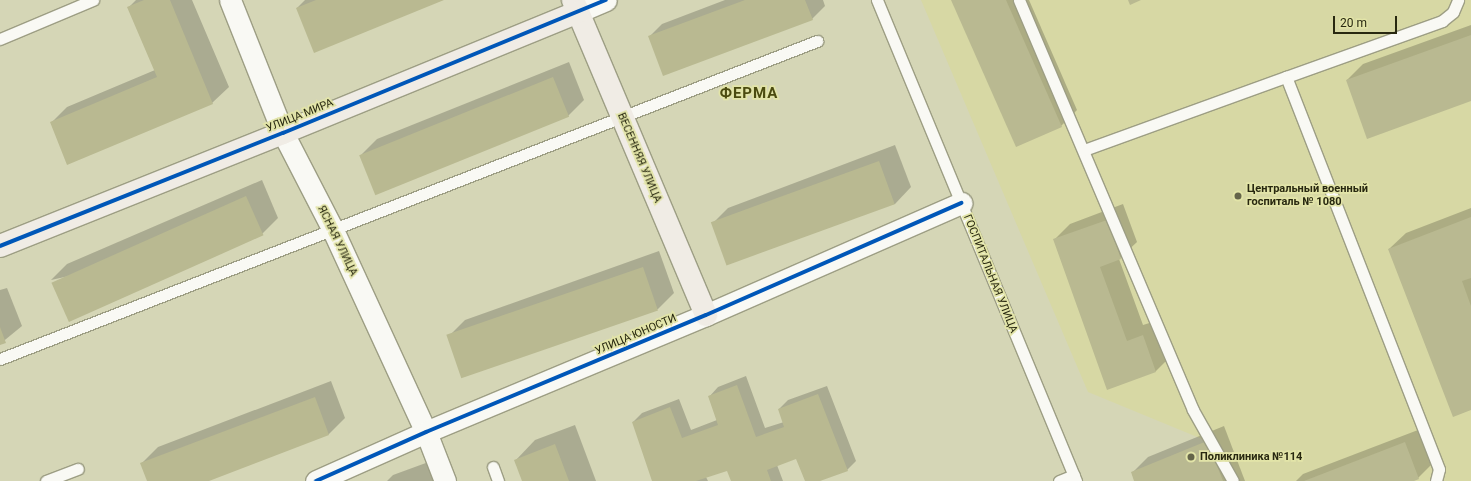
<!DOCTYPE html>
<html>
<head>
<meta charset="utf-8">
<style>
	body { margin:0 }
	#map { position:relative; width:1471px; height:481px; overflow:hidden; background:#d5d6b6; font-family:Roboto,sans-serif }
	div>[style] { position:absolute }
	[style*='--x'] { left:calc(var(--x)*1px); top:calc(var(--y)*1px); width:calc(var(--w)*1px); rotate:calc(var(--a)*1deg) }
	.built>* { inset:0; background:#d7d8a4 }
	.shadow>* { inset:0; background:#0003 }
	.building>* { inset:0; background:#b9b991; transform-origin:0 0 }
	.roads { filter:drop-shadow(1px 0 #9d9e84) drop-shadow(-1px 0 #9d9e84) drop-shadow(0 1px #9d9e84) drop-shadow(0 -1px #9d9e84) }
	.lane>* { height:11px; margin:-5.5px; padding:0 5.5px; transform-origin:5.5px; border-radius:5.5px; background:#f9f9f4 }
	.street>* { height:21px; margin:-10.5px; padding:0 10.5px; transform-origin:10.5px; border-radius:10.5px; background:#f9f9f4 }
	.secondary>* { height:22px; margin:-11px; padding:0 11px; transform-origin:11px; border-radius:11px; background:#f0ece5 }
	.cycleway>* { height:4px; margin:-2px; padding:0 2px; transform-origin:2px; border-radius:2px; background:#0057b8 }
	.dots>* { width:11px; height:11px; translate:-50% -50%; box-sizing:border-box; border:2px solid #e2e4a8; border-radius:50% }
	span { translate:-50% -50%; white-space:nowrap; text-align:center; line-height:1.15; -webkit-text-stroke:3.5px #e2e4a8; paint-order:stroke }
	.street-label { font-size:11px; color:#282810 }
	.poi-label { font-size:11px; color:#282810; font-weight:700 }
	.left { translate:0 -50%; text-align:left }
	.district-label { font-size:15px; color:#4b4b10; font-weight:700; letter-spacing:1px }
	.scale { position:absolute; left:1333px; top:16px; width:64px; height:18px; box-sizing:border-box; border:2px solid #282810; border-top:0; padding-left:5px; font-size:12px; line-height:14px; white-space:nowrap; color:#282810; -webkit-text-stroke:3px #e2e4a8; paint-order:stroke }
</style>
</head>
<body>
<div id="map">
	<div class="built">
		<div style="clip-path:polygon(921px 0,1471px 0,1471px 481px,1223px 481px,1207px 441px,1088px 392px)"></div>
	</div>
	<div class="shadow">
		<div style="clip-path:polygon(136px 0,192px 0,229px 87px,212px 103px,68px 163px,51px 123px,67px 107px,155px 70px,129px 7px)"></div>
		<div style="clip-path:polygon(305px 0,442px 0,297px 8px)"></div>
		<div style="clip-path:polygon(725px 0,823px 0,825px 6px,812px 19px,649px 37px,662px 24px)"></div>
		<div style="clip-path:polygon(952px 0,1029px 0,1077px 110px,1061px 126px)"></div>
		<div style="clip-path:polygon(1471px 25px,1471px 100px,1347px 80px,1363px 64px)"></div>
		<div style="clip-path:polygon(569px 62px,584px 100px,568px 116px,361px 155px,377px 139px)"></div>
		<div style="clip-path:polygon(895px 145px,911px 187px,895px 204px,712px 224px,728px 208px)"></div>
		<div style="clip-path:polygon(262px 180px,278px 218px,262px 234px,51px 280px,67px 264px)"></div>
		<div style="clip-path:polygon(1123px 204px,1137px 242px,1119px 259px,1143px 325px,1159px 320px,1172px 355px,1156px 371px,1108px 388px,1054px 240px,1070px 224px)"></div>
		<div style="clip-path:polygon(1471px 208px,1471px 409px,1389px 249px,1406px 233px)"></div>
		<div style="clip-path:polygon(659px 251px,674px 293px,658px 309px,463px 377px,449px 336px,465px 320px)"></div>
		<div style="clip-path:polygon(7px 288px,22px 326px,0 344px,0 290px)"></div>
		<div style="clip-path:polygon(746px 376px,765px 428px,784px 422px,779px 409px,788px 400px,827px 386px,856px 461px,847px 470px,817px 481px,806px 481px,796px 457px,777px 465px,783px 481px,732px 481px,728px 469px,706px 477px,708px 481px,653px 481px,633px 422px,642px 413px,679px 399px,691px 430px,717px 420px,709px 397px,718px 387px)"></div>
		<div style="clip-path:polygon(331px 381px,345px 418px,329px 434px,206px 481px,148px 481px,142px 463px,158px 447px)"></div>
		<div style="clip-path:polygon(575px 425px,596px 481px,523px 481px,515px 461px,535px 440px)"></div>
		<div style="clip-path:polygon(1224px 426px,1245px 481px,1135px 481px,1132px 473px,1148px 457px)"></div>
		<div style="clip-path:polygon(1418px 430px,1431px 465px,1418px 478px,1411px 481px,1296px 481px,1303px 474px)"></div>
		<div style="clip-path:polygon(434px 460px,442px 481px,387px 481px,393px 475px)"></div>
	</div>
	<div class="building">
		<div style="clip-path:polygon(144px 0,170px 0,213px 104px,67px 165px,50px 122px,157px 77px,127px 7px)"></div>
		<div style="clip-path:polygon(316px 0,444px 0,314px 53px,296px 8px)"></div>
		<div style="clip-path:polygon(745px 0,805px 0,813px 20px,663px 76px,648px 36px)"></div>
		<div style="clip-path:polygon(951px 0,1006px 0,1062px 127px,1016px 147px)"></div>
		<div style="clip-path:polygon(1128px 0,1141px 0,1130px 5px)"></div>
		<div style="clip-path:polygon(1471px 35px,1471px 101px,1367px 139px,1346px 80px)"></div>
		<div style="left:553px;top:77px;width:43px;height:209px;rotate:68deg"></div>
		<div style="left:879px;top:161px;width:46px;height:179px;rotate:70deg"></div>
		<div style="left:246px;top:196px;width:43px;height:213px;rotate:66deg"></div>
		<div style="clip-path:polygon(1471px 217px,1471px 278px,1462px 281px,1471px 306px,1471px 410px,1453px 417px,1388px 249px)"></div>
		<div style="clip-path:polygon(1107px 220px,1121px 259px,1100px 267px,1127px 341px,1143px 335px,1156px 372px,1107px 390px,1053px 239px)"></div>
		<div style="left:643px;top:267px;width:46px;height:208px;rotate:71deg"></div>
		<div style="clip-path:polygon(0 327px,6px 343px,0 345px)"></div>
		<div style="clip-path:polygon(737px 385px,756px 437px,784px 427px,778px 409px,818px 394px,848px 471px,820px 481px,805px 481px,796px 459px,767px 470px,771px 481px,731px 481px,727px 471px,696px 481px,652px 481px,632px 422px,670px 407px,682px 438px,718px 425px,708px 396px)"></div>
		<div style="clip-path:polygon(315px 397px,329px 435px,209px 481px,147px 481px,140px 463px)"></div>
		<div style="clip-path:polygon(1207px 441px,1223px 481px,1134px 481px,1131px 472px)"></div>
		<div style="clip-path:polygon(1405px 442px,1419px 479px,1414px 481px,1304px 481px)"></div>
		<div style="clip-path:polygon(555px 444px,569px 481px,522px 481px,514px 460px)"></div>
	</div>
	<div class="roads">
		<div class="lane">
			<div style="--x:877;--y:0;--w:521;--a:67.52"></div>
			<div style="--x:1019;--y:0;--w:445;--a:67"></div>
			<div style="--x:1193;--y:410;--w:81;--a:60.6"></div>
			<div style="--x:0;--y:39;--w:101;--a:-22.8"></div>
			<div style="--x:1084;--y:150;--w:215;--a:-19.9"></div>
			<div style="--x:0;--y:359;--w:877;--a:-21.27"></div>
			<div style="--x:493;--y:467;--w:15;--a:70"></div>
			<div style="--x:46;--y:481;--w:34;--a:-21"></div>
			<div style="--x:1059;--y:481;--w:16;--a:-22"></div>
			<div style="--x:1436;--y:481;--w:12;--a:-76"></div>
			<div style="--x:1439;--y:469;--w:421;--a:-111.3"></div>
			<div style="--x:1286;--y:77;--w:166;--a:-19.7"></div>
			<div style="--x:1442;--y:21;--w:14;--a:-39"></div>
			<div style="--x:1453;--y:12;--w:13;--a:-67"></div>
		</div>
		<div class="street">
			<div style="--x:230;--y:0;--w:143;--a:68.3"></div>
			<div style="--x:283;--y:133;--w:107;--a:62.7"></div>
			<div style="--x:332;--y:228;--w:225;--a:65.3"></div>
			<div style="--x:426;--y:432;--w:53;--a:68.8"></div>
			<div style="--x:578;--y:12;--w:30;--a:-23"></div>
			<div style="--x:316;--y:481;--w:120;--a:-24"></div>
			<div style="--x:426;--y:432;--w:303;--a:-22.7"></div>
			<div style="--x:706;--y:315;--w:279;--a:-23.7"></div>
		</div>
		<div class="secondary">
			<div style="--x:573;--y:0;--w:342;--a:67.1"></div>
			<div style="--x:0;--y:246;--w:305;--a:-21.8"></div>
			<div style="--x:283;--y:133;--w:319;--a:-22.3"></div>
		</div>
	</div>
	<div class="cycleway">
		<div style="--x:0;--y:246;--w:305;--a:-21.8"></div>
		<div style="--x:283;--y:133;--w:349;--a:-22.4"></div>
		<div style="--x:316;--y:481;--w:120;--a:-24"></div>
		<div style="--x:426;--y:432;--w:303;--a:-22.7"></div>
		<div style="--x:706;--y:315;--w:279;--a:-23.7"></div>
	</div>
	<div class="dots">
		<div style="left:1238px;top:196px;background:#65654a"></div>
		<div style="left:1191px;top:457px;background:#65654a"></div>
	</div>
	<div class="street-label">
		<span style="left:300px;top:116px;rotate:-22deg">УЛИЦА МИРА</span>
		<span style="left:639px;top:158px;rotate:67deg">ВЕСЕННЯЯ УЛИЦА</span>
		<span style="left:337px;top:241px;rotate:64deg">ЯСНАЯ УЛИЦА</span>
		<span style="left:990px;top:274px;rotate:68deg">ГОСПИТАЛЬНАЯ УЛИЦА</span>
		<span style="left:636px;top:335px;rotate:-23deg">УЛИЦА ЮНОСТИ</span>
	</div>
	<div class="poi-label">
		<span class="left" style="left:1247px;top:196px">Центральный военный<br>госпиталь № 1080</span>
		<span class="left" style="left:1200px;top:457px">Поликлиника №114</span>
	</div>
	<div class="district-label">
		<span style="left:749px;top:94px">ФЕРМА</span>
	</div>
	<div class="scale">20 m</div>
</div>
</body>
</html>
